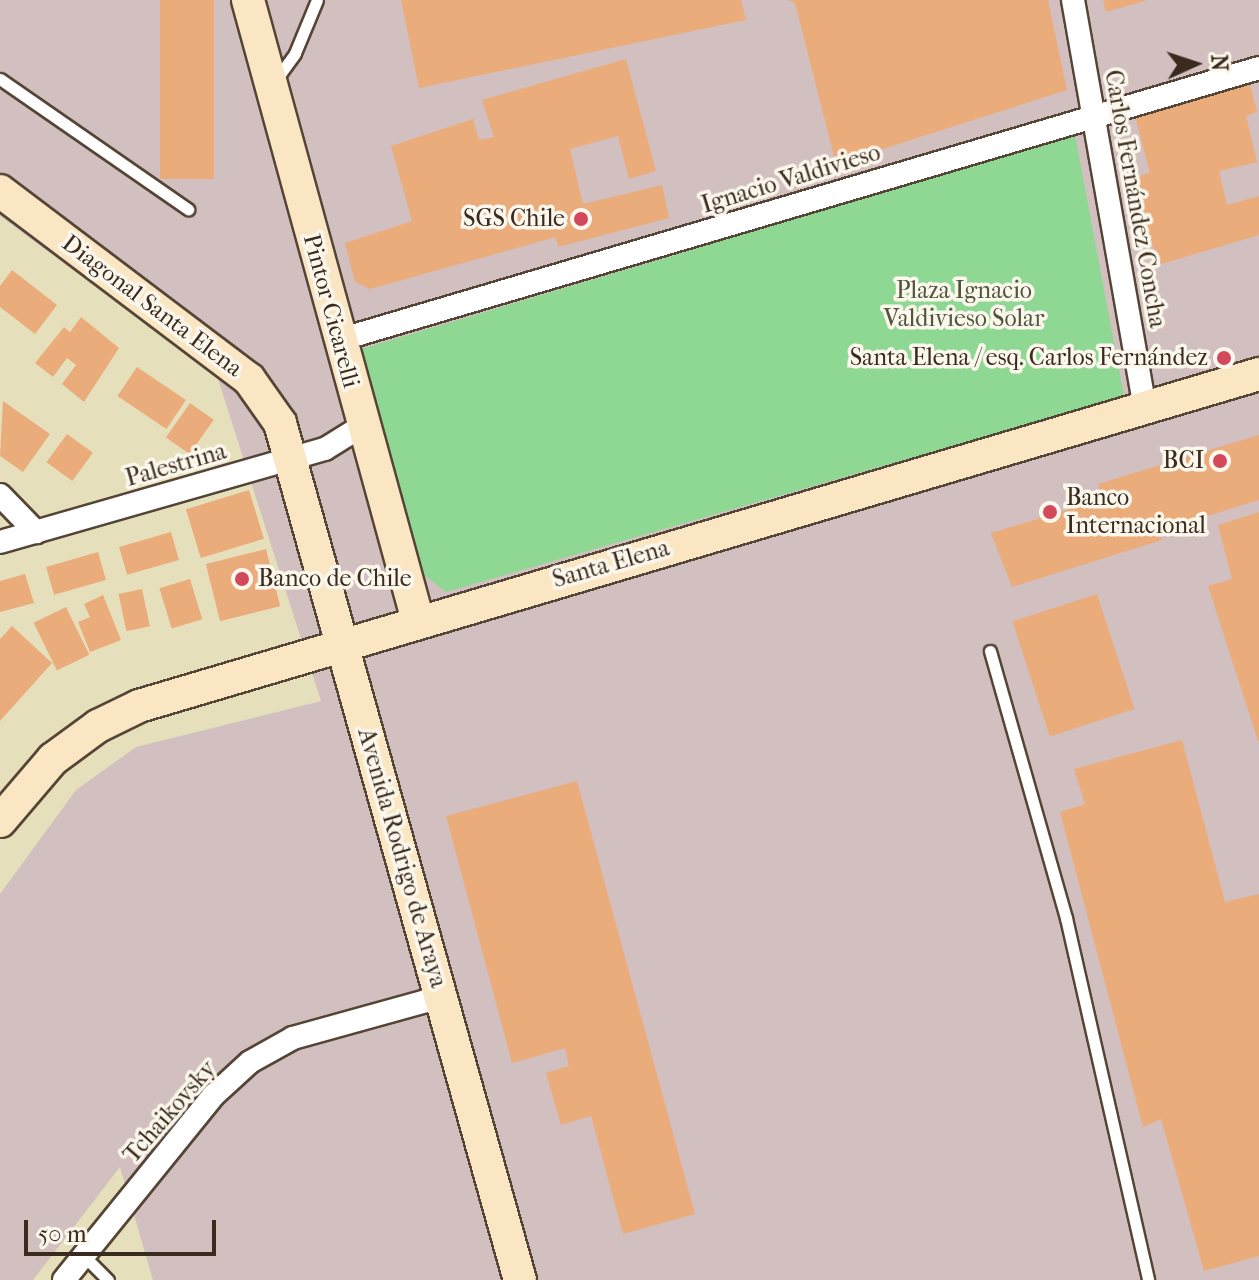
<!DOCTYPE html>
<html>
<head>
<meta charset="utf-8">
<style>
	body { margin:0 }
	#map { position:relative; width:1259px; height:1280px; overflow:hidden; background:#e6dfbb; font-family:"IM FELL French Canon",serif }
	div>[style] { position:absolute }
	[style*='--x'] { left:calc(var(--x)*1px); top:calc(var(--y)*1px); width:calc(var(--w)*1px); rotate:calc(var(--a)*1deg) }
	.industrial>* { inset:0; background:#d2bfbf }
	.green>* { inset:0; background:#8fd894 }
	.building>* { inset:0; background:#ebac7c; transform-origin:0 0 }
	.roads { filter:drop-shadow(2px 0 #554536) drop-shadow(-2px 0 #554536) drop-shadow(0 2px #554536) drop-shadow(0 -2px #554536) }
	.lane>* { height:11px; margin:-5.5px; padding:0 5.5px; transform-origin:5.5px; border-radius:5.5px; background:#fff }
	.street>* { height:22px; margin:-11px; padding:0 11px; transform-origin:11px; border-radius:11px; background:#fff }
	.secondary>* { height:32px; margin:-16px; padding:0 16px; transform-origin:16px; border-radius:16px; background:#fbe6c4 }
	.dots>* { width:22px; height:22px; translate:-50% -50%; box-sizing:border-box; border:4px solid #fbf7ec; border-radius:50% }
	span { translate:-50% -50%; white-space:nowrap; text-align:center; line-height:1.15; -webkit-text-stroke:7px #fbf7ec; paint-order:stroke }
	.street-label { font-size:24px; color:#3b2a1e }
	.poi-label { font-size:24px; color:#3b2a1e }
	.right { translate:-100% -50%; text-align:right }
	.left { translate:0 -50%; text-align:left }
	.park-label { font-size:24px; color:#50563c }
	.north { position:absolute; left:1155px; top:24px; width:80px; height:80px; -webkit-text-stroke:6px #fbf7ec; paint-order:stroke; rotate:87deg; font-size:22px; font-weight:700; line-height:32px; text-align:center; color:#3b2a1e }
	.north::after { content:''; display:block; margin:auto; width:28px; height:36px; background:#3b2a1e; clip-path:polygon(50% 0,100% 100%,50% 72%,0 100%) }
	.scale { position:absolute; left:24px; top:1220px; width:192px; height:36px; box-sizing:border-box; border:4px solid #3b2a1e; border-top:0; padding-left:10px; font-size:24px; line-height:28px; white-space:nowrap; color:#3b2a1e; -webkit-text-stroke:6px #fbf7ec; paint-order:stroke }
</style>
</head>
<body>
<div id="map">
	<div class="industrial">
		<div style="clip-path:polygon(0 0,1259px 0,1259px 1280px,153px 1280px,120px 1167px,33px 1280px,0 1280px,0 894px,76px 790px,136px 747px,321px 701px,217px 376px,0 216px)"></div>
	</div>
	<div class="green">
		<div style="clip-path:polygon(1075px 135px,1124px 396px,446px 592px,419px 571px,358px 350px)"></div>
	</div>
	<div class="building">
		<div style="left:160px;top:0;width:54px;height:179px"></div>
		<div style="clip-path:polygon(401px 0,741px 0,746px 20px,419px 88px)"></div>
		<div style="clip-path:polygon(788px 0,1048px 0,1067px 90px,836px 164px,795px 3px)"></div>
		<div style="clip-path:polygon(1103px 0,1145px 0,1145px 1px,1106px 12px)"></div>
		<div style="clip-path:polygon(626px 59px,656px 171px,629px 179px,618px 136px,570px 149px,583px 204px,662px 185px,669px 218px,558px 247px,556px 237px,370px 289px,355px 282px,345px 243px,412px 221px,391px 146px,473px 119px,479px 140px,494px 137px,482px 100px)"></div>
		<div style="clip-path:polygon(1248px 77px,1257px 112px,1246px 116px,1257px 162px,1219px 171px,1227px 205px,1259px 196px,1259px 235px,1158px 265px,1134px 177px,1150px 173px,1134px 112px)"></div>
		<div style="clip-path:polygon(12px 270px,57px 305px,35px 334px,0 307px,0 286px)"></div>
		<div style="clip-path:polygon(81px 317px,119px 348px,84px 402px,62px 384px,76px 365px,67px 358px,53px 377px,35px 363px,64px 327px,70px 332px)"></div>
		<div style="left:137px;top:367px;width:59px;height:35px;rotate:34deg"></div>
		<div style="clip-path:polygon(3px 401px,50px 434px,23px 472px,0 456px)"></div>
		<div style="left:190px;top:403px;width:29px;height:42px;rotate:35deg"></div>
		<div style="left:67px;top:434px;width:32px;height:35px;rotate:36deg"></div>
		<div style="clip-path:polygon(1259px 435px,1259px 500px,1159px 531px,1162px 540px,1012px 587px,991px 533px,1103px 499px,1098px 484px)"></div>
		<div style="left:249px;top:490px;width:51px;height:66px;rotate:73deg"></div>
		<div style="clip-path:polygon(1259px 512px,1259px 741px,1258px 741px,1208px 586px,1232px 579px,1218px 525px)"></div>
		<div style="left:171px;top:532px;width:29px;height:54px;rotate:74deg"></div>
		<div style="left:266px;top:549px;width:59px;height:62px;rotate:76deg"></div>
		<div style="left:98px;top:552px;width:29px;height:54px;rotate:74deg"></div>
		<div style="clip-path:polygon(25px 574px,34px 603px,0 612px,0 581px)"></div>
		<div style="left:190px;top:579px;width:42px;height:32px;rotate:73deg"></div>
		<div style="left:142px;top:589px;width:38px;height:24px;rotate:78deg"></div>
		<div style="left:1097px;top:594px;width:121px;height:89px;rotate:72deg"></div>
		<div style="clip-path:polygon(103px 595px,121px 640px,90px 652px,78px 622px,90px 617px,84px 604px)"></div>
		<div style="left:66px;top:607px;width:53px;height:36px;rotate:64deg"></div>
		<div style="clip-path:polygon(12px 626px,52px 663px,0 721px,0 639px)"></div>
		<div style="clip-path:polygon(1182px 740px,1225px 902px,1259px 894px,1259px 1256px,1204px 1271px,1161px 1119px,1143px 1127px,1060px 812px,1085px 804px,1074px 769px)"></div>
		<div style="clip-path:polygon(577px 781px,695px 1214px,623px 1234px,591px 1116px,561px 1125px,546px 1073px,569px 1066px,565px 1048px,512px 1063px,446px 816px)"></div>
	</div>
	<div class="roads">
		<div class="lane">
			<div style="--x:0;--y:79;--w:229;--a:34.7"></div>
			<div style="--x:275;--y:81;--w:34;--a:-54"></div>
			<div style="--x:295;--y:53;--w:57;--a:-67.5"></div>
			<div style="--x:990;--y:651;--w:278;--a:74.1"></div>
			<div style="--x:1066;--y:918;--w:371;--a:77.2"></div>
			<div style="--x:84;--y:1256;--w:34;--a:45"></div>
		</div>
		<div class="street">
			<div style="--x:1073;--y:0;--w:413;--a:80"></div>
			<div style="--x:339;--y:340;--w:959;--a:-16.47"></div>
			<div style="--x:0;--y:495;--w:52;--a:45.8"></div>
			<div style="--x:0;--y:542;--w:338;--a:-16"></div>
			<div style="--x:325;--y:449;--w:44;--a:-31.9"></div>
			<div style="--x:64;--y:1280;--w:238;--a:-51"></div>
			<div style="--x:214;--y:1095;--w:49;--a:-42.5"></div>
			<div style="--x:250;--y:1062;--w:49;--a:-29.2"></div>
			<div style="--x:293;--y:1038;--w:154;--a:-15.5"></div>
		</div>
		<div class="secondary">
			<div style="--x:248;--y:0;--w:644;--a:74.69"></div>
			<div style="--x:0;--y:191;--w:312;--a:37.1"></div>
			<div style="--x:249;--y:379;--w:54;--a:54.8"></div>
			<div style="--x:280;--y:423;--w:890;--a:74.36"></div>
			<div style="--x:0;--y:821;--w:82;--a:-49.5"></div>
			<div style="--x:53;--y:759;--w:56;--a:-36.3"></div>
			<div style="--x:98;--y:726;--w:46;--a:-26"></div>
			<div style="--x:139;--y:706;--w:1168;--a:-16.51"></div>
		</div>
	</div>
	<div class="dots">
		<div style="left:581px;top:219px;background:#d1495b"></div>
		<div style="left:1224px;top:358px;background:#d1495b"></div>
		<div style="left:1220px;top:461px;background:#d1495b"></div>
		<div style="left:1050px;top:512px;background:#d1495b"></div>
		<div style="left:242px;top:579px;background:#d1495b"></div>
	</div>
	<div class="street-label">
		<span style="left:791px;top:179px;rotate:-17deg">Ignacio Valdivieso</span>
		<span style="left:1135px;top:199px;rotate:80deg">Carlos Fernández Concha</span>
		<span style="left:152px;top:306px;rotate:37deg">Diagonal Santa Elena</span>
		<span style="left:331px;top:311px;rotate:75deg">Pintor Cicarelli</span>
		<span style="left:176px;top:465px;rotate:-16deg">Palestrina</span>
		<span style="left:611px;top:564px;rotate:-16deg">Santa Elena</span>
		<span style="left:402px;top:858px;rotate:74deg">Avenida Rodrigo de Araya</span>
		<span style="left:170px;top:1112px;rotate:-49deg">Tchaikovsky</span>
	</div>
	<div class="poi-label">
		<span class="right" style="left:565px;top:219px">SGS Chile</span>
		<span class="right" style="left:1208px;top:358px">Santa Elena / esq. Carlos Fernández</span>
		<span class="right" style="left:1204px;top:461px">BCI</span>
		<span class="left" style="left:1066px;top:512px">Banco<br>Internacional</span>
		<span class="left" style="left:258px;top:579px">Banco de Chile</span>
	</div>
	<div class="park-label">
		<span style="left:964px;top:305px">Plaza Ignacio<br>Valdivieso Solar</span>
	</div>
	<div class="north">N</div>
	<div class="scale">50 m</div>
</div>
</body>
</html>
